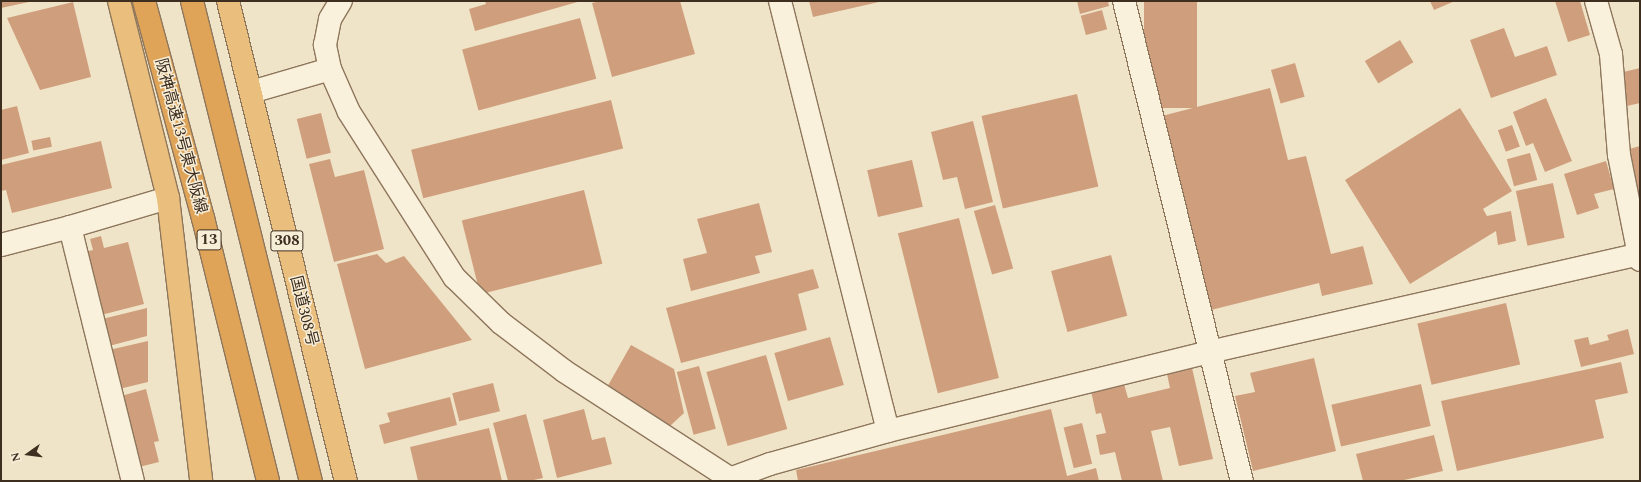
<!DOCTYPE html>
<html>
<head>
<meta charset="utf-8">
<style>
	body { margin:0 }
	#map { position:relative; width:1641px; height:482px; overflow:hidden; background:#f0e4c8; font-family:Spectral,"Noto Sans JP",serif }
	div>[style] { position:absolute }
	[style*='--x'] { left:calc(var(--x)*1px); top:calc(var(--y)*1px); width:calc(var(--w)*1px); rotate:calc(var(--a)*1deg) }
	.building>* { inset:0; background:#cf9f7d; transform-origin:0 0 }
	.roads { filter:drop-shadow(1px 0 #8d765c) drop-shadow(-1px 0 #8d765c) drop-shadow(0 1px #8d765c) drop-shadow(0 -1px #8d765c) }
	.minor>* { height:22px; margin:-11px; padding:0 11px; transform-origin:11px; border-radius:11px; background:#faf1dc }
	.tertiary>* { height:22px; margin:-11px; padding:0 11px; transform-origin:11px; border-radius:11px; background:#faf1dc }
	.trunk>* { height:22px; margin:-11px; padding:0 11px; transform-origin:11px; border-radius:11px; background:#eabe7c }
	.motorway>* { height:22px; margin:-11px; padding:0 11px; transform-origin:11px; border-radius:11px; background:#e0a458 }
	span { translate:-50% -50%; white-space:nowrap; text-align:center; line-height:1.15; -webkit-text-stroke:3px #f7eed8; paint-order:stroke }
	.shield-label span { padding:1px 3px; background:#f7eed8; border:1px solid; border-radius:3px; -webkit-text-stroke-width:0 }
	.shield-label { font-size:15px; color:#3d2e20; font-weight:700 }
	.street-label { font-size:16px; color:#3d2e20 }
	.frame { position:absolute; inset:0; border:2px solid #3d2e20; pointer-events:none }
	.north { position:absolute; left:8px; top:434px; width:40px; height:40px; -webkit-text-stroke:3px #f7eed8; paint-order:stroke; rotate:256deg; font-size:11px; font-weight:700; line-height:16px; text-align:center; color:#3d2e20 }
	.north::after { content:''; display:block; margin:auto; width:14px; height:18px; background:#3d2e20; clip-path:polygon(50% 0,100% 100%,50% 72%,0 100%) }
</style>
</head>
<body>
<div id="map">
	<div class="building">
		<div style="clip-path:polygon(1px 1px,29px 1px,29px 2px,1px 8px)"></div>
		<div style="clip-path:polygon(485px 1px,581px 1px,475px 31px,469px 9px,486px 4px)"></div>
		<div style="clip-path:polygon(600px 1px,680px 1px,695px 54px,612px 77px,592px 3px)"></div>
		<div style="clip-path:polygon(809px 1px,879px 1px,879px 2px,813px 17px)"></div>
		<div style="clip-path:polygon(1077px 1px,1108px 1px,1109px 6px,1080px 14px)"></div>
		<div style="left:1144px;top:1px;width:53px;height:107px"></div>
		<div style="clip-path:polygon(1430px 1px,1455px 1px,1434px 10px)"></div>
		<div style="clip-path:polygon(1555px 1px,1580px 1px,1590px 35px,1568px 42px)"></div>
		<div style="clip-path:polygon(73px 2px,91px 77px,40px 90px,7px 18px)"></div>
		<div style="left:1102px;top:10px;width:20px;height:22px;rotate:75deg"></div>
		<div style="left:580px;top:18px;width:63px;height:122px;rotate:75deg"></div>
		<div style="clip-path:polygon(1504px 28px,1515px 57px,1547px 46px,1557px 75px,1491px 98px,1470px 40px)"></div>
		<div style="left:1400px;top:40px;width:26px;height:41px;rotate:59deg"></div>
		<div style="left:1295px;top:63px;width:35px;height:25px;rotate:74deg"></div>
		<div style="clip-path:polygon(1640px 68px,1640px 103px,1627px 106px,1619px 73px)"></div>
		<div style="clip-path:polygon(1270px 88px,1288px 160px,1306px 156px,1331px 254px,1363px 246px,1373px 284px,1322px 296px,1319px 283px,1207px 311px,1158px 117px)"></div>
		<div style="left:1077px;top:94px;width:95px;height:98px;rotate:77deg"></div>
		<div style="clip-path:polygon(1546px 98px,1572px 161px,1545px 172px,1533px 143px,1526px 146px,1513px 112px)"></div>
		<div style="left:611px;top:100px;width:50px;height:206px;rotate:76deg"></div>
		<div style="clip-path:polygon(17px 106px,29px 153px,1px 160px,1px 110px)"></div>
		<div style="clip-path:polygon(1460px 108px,1512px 191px,1483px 209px,1487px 216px,1511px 211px,1516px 241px,1498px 245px,1496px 231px,1410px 284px,1345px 180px)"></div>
		<div style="left:321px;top:113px;width:41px;height:25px;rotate:76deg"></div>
		<div style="clip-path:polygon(973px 121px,993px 202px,965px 209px,957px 177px,943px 180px,931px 132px)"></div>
		<div style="left:1512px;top:125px;width:23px;height:15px;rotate:70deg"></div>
		<div style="left:50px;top:137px;width:10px;height:19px;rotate:79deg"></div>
		<div style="clip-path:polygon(101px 141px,112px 188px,12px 213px,6px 190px,1px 191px,1px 165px)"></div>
		<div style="clip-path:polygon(1640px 146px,1640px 212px,1630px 174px,1635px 173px,1629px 149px)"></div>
		<div style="left:1530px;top:153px;width:28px;height:24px;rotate:75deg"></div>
		<div style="clip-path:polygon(330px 159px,335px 177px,364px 170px,384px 249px,334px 262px,309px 164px)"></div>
		<div style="left:912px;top:160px;width:48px;height:46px;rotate:77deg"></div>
		<div style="clip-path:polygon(1606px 161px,1614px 189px,1594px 194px,1599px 208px,1577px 215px,1564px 174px)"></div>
		<div style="left:1553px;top:183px;width:56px;height:38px;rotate:78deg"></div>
		<div style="left:584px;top:190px;width:76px;height:126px;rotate:76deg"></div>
		<div style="clip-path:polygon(759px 203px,772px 252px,755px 256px,760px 273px,691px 291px,683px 259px,707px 253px,697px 219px)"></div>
		<div style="left:995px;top:205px;width:66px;height:22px;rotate:74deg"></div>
		<div style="left:959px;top:218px;width:165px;height:63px;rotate:76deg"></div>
		<div style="clip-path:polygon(101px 236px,104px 248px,128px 242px,144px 304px,101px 315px,84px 252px,93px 250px,90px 239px)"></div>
		<div style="clip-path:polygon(377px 254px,386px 263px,404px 256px,472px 340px,365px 369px,337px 264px)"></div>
		<div style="left:1111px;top:255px;width:63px;height:62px;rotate:75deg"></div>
		<div style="clip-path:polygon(813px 269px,819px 288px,798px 294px,807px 330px,681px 363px,666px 308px)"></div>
		<div style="left:1506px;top:303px;width:63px;height:91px;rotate:77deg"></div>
		<div style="clip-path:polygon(147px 308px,147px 336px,109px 346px,102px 319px)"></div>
		<div style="clip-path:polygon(1628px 329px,1634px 354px,1581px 367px,1574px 340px,1588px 337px,1590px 345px,1609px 340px,1607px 335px)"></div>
		<div style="left:830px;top:337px;width:50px;height:58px;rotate:74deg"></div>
		<div style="clip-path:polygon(148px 341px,148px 382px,119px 389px,109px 350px)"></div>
		<div style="clip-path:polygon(631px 345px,674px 369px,684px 413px,670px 426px,606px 389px)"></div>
		<div style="left:766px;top:355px;width:77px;height:62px;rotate:74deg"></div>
		<div style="clip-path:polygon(1314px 358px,1336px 451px,1253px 471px,1235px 396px,1255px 392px,1250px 373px)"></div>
		<div style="clip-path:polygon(1621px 362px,1628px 393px,1595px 400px,1604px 438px,1457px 471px,1441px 401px)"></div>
		<div style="left:699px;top:366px;width:65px;height:23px;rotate:75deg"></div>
		<div style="clip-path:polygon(1192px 368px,1213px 459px,1179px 466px,1170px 427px,1151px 431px,1163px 481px,1122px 481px,1115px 452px,1100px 455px,1096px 435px,1106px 433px,1101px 413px,1096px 414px,1091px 391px,1124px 384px,1128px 398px,1170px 388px,1167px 374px)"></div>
		<div style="left:493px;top:383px;width:29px;height:42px;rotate:76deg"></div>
		<div style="left:1421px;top:384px;width:43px;height:92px;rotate:77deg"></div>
		<div style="clip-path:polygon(146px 389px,159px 441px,154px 442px,159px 462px,139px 467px,121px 396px)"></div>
		<div style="clip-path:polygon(450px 397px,457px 425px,384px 444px,379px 425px,390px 422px,387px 413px)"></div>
		<div style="clip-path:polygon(584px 409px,592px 440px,605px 437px,612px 464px,557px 478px,543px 420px)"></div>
		<div style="clip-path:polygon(1051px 409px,1067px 476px,1096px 468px,1099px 481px,798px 481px,796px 470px)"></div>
		<div style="clip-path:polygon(526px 414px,543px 478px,529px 481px,508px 481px,493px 423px)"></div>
		<div style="left:1082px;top:423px;width:42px;height:19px;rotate:76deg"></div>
		<div style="clip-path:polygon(489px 428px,502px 481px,418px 481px,410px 447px)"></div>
		<div style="clip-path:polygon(1434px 435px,1443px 471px,1400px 481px,1363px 481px,1356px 454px)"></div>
	</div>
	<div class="roads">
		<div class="minor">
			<div style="--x:780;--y:1;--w:443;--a:75.9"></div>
			<div style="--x:1124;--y:1;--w:494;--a:76.2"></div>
			<div style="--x:1596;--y:1;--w:55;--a:74.2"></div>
			<div style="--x:1611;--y:54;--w:101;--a:85.5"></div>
			<div style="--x:1619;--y:155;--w:107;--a:78.7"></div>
			<div style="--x:251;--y:92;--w:82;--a:-16.2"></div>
			<div style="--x:330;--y:69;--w:25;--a:-102"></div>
			<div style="--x:325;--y:45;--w:26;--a:-79"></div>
			<div style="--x:330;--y:19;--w:21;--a:-59"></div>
			<div style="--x:70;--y:227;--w:262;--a:76.1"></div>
			<div style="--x:1;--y:245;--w:71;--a:-14.6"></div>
			<div style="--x:70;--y:227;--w:102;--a:-16.5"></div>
		</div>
		<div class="tertiary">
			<div style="--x:330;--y:69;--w:47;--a:66.2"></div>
			<div style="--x:349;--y:112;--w:196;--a:57.5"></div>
			<div style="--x:454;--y:277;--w:66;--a:44.4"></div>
			<div style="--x:501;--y:323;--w:79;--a:37.3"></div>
			<div style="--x:564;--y:371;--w:202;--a:32.9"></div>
			<div style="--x:724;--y:481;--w:49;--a:-20.3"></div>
			<div style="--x:770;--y:464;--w:123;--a:-15.6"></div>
			<div style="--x:888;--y:431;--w:331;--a:-13.8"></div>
			<div style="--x:1209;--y:352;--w:442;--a:-12.8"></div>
		</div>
		<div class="trunk">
			<div style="--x:119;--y:1;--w:203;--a:76"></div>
			<div style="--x:168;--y:198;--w:285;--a:83.3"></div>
			<div style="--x:228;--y:1;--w:494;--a:76.2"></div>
		</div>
		<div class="motorway">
			<div style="--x:144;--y:1;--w:225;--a:74.8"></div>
			<div style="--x:203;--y:218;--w:271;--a:76.1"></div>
			<div style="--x:192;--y:1;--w:495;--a:76.1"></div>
		</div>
	</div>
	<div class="shield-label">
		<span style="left:209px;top:240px">13</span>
		<span style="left:287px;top:241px">308</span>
	</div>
	<div class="street-label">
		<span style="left:181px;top:136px;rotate:75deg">阪神高速13号東大阪線</span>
		<span style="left:304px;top:311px;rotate:76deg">国道308号</span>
	</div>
	<div class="frame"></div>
	<div class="north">N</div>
</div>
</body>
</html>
